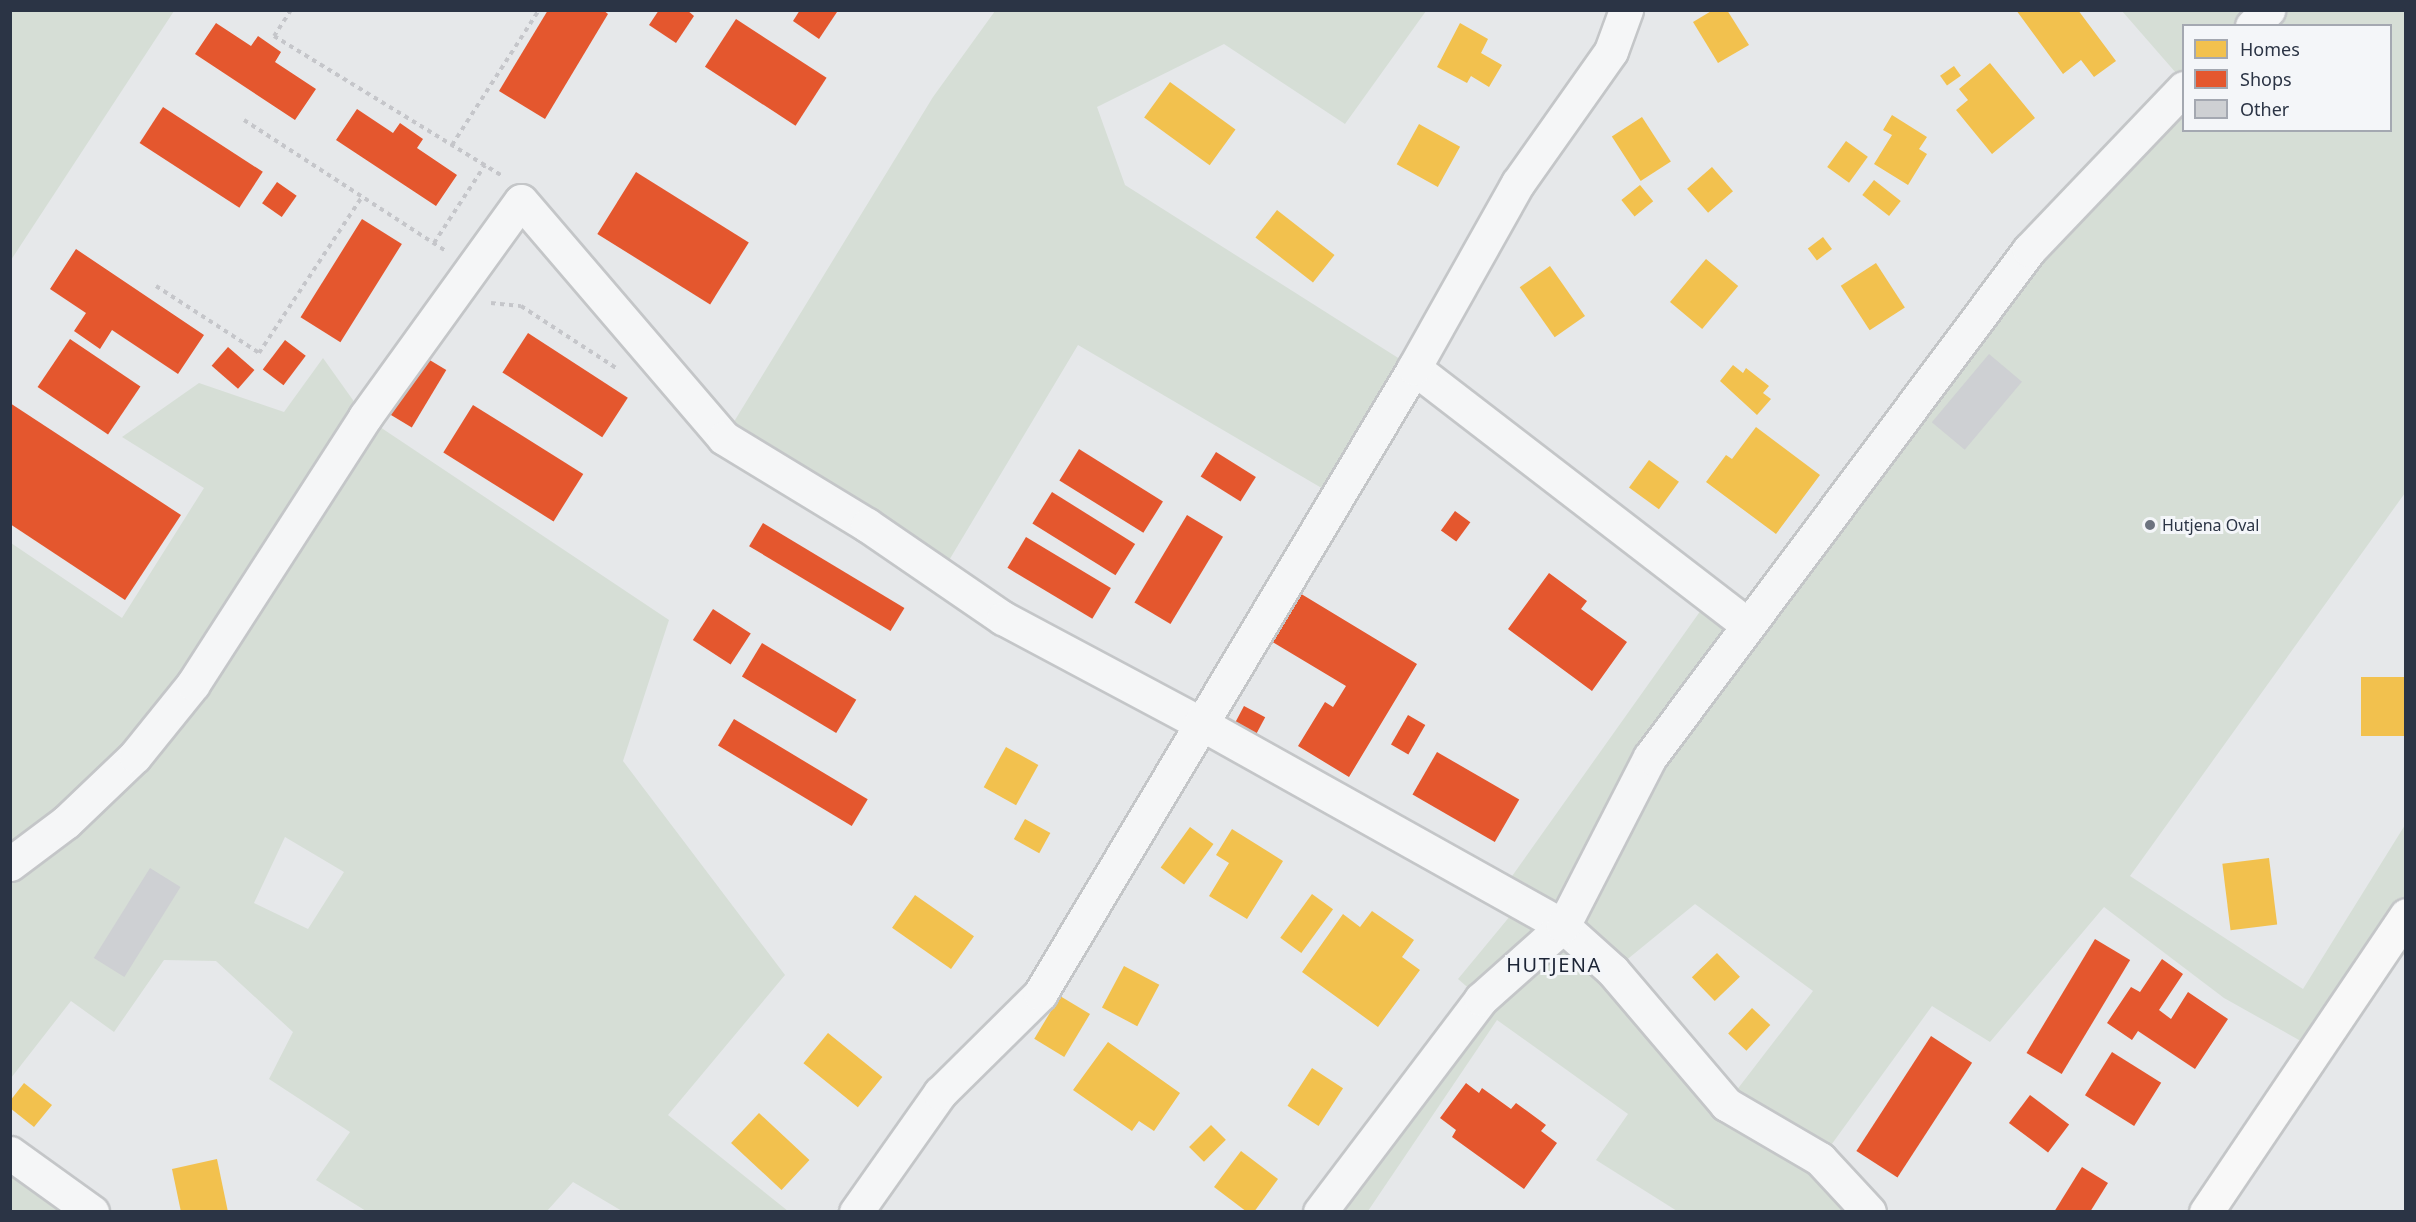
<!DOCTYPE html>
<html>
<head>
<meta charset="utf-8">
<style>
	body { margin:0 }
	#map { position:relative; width:2416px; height:1222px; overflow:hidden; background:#e6e8ea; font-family:"Noto Sans",sans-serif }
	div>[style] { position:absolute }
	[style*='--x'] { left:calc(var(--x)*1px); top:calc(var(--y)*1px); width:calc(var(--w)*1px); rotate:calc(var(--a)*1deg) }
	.green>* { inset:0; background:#d6ded6 }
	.homes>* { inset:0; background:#f2c14e; transform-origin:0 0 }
	.shops>* { inset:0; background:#e4572e; transform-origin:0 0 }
	.building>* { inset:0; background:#ced0d3; transform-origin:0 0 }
	.path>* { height:4px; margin-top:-2px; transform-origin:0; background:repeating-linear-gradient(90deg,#c5c6ca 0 4.5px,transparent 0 9px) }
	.roads { filter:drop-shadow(2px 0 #c4c6c8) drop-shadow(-2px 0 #c4c6c8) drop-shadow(0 2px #c4c6c8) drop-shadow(0 -2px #c4c6c8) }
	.minor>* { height:33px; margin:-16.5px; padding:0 16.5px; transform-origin:16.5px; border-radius:16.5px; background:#f5f6f7 }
	.major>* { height:33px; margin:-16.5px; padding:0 16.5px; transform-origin:16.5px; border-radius:16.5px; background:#f8f8f8 }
	.dots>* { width:16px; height:16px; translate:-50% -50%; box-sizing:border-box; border:3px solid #f4f6f9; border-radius:50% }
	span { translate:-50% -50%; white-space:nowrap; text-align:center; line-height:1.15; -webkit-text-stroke:6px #f4f6f9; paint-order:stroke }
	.poi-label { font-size:16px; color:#2b3445 }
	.left { translate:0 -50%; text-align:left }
	.quarter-label { font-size:20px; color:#1d2536; letter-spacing:1.5px }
	.frame { position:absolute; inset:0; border:12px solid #2b3445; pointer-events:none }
	.legend { position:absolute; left:2182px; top:24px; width:210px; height:108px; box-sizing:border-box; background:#f4f6f9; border:2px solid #a4a8b1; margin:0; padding:8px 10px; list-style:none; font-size:18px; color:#2b3445 }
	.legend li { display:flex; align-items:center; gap:12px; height:30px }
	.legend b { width:30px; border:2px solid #a4a8b1 }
</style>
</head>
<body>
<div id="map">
	<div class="green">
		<div style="clip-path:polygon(11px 10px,174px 11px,11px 260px,10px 11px)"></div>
		<div style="clip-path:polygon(995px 11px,1426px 11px,1345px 124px,1224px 44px,1097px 107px,1125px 185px,1414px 368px,1337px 497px,1078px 345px,939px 577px,724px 438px,933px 97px)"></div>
		<div style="clip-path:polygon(evenodd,2122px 11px,2405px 11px,2405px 493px,2130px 876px,2303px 989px,2405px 825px,2405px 915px,2315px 1049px,2224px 998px,2104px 907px,1990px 1042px,1932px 1006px,1821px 1159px,1869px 1211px,1677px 1211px,1596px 1160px,1628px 1114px,1497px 1020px,1368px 1211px,1320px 1212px,1481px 999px,1458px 979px,1520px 904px,1500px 893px,1711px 596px,1747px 625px,2029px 250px,2183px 88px,2184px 130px,2390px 130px,2390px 26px,2184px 26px,2183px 81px,2122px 11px,1695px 904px,1813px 991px,1726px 1104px,1613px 971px,1695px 904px)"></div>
		<div style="clip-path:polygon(evenodd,323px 358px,365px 417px,669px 620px,623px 761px,785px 975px,668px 1115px,788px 1211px,622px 1211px,573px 1182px,547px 1211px,366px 1211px,316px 1180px,350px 1132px,269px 1079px,293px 1032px,216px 961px,164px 960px,114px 1032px,71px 1001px,11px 1078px,11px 543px,122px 618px,204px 488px,122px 437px,199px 383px,284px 412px,323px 358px,285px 837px,344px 872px,308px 929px,254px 903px,285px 837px)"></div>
		<div style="clip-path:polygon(10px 1153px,92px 1211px,11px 1211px)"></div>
	</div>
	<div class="homes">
		<div style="clip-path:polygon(1713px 10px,1727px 10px,1749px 45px,1718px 63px,1693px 22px)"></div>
		<div style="clip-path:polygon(2016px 10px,2078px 10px,2116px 61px,2094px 77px,2081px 60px,2063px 74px)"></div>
		<div style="clip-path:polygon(1460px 23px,1488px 39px,1481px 53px,1502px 65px,1489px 87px,1471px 76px,1467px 83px,1437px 67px)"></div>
		<div style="clip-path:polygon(1990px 63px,2035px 118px,1992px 154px,1956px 110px,1968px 100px,1959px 89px)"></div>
		<div style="left:1954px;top:66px;width:12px;height:17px;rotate:55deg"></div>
		<div style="left:1170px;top:82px;width:81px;height:44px;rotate:36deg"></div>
		<div style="clip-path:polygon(1892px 115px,1927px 137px,1919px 149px,1927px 154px,1908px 185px,1874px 164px,1892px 135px,1883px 130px)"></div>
		<div style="left:1642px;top:117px;width:53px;height:36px;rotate:57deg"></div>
		<div style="left:1419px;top:124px;width:47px;height:46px;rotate:29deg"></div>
		<div style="left:1846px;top:141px;width:27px;height:32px;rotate:36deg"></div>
		<div style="left:1712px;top:167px;width:32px;height:33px;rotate:49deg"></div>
		<div style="left:1874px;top:180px;width:34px;height:19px;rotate:38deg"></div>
		<div style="left:1640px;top:185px;width:21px;height:24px;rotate:51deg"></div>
		<div style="left:1277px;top:210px;width:73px;height:35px;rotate:38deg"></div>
		<div style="left:1823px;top:237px;width:15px;height:19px;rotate:53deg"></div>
		<div style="left:1706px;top:259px;width:42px;height:56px;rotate:40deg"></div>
		<div style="left:1876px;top:263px;width:53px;height:42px;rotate:57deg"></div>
		<div style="left:1550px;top:266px;width:61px;height:37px;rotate:55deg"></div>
		<div style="clip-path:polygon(1733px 365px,1743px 373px,1746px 368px,1769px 386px,1763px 393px,1771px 399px,1757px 415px,1720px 381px)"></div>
		<div style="clip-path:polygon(1756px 427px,1820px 475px,1776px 534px,1706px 482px,1726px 455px,1732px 459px)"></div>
		<div style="left:1649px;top:460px;width:37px;height:34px;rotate:36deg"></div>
		<div style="left:2406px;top:677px;width:59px;height:45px;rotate:90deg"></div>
		<div style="left:1006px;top:747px;width:37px;height:46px;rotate:29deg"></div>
		<div style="left:1025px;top:819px;width:29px;height:23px;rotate:29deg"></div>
		<div style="left:1190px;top:827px;width:29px;height:50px;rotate:36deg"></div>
		<div style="clip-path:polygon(1232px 829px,1283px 861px,1247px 919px,1209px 896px,1229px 863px,1216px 855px)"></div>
		<div style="left:2269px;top:858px;width:67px;height:47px;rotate:83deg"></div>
		<div style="left:1312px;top:894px;width:26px;height:54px;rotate:36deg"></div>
		<div style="left:915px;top:895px;width:72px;height:40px;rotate:35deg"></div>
		<div style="clip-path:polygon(1372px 911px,1414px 940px,1402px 957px,1420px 970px,1378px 1027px,1302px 972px,1343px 914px,1360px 927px)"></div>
		<div style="left:1717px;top:953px;width:33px;height:35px;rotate:46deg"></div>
		<div style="left:1124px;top:966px;width:40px;height:47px;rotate:28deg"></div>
		<div style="left:1060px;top:996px;width:35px;height:50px;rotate:31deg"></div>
		<div style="left:1752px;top:1008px;width:25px;height:35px;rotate:43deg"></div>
		<div style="left:828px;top:1033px;width:70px;height:39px;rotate:39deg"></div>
		<div style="clip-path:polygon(1108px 1042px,1180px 1093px,1154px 1131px,1139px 1121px,1132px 1131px,1073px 1090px)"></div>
		<div style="left:1312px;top:1068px;width:37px;height:45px;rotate:33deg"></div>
		<div style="clip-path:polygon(24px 1083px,52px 1105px,34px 1127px,10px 1108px,10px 1101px)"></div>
		<div style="left:759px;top:1113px;width:69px;height:41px;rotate:43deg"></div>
		<div style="left:1211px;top:1125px;width:21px;height:31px;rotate:45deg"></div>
		<div style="clip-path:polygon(1241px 1151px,1278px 1179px,1254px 1212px,1247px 1212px,1214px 1187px)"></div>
		<div style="clip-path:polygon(217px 1159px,228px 1212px,181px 1212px,172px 1169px)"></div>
	</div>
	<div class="shops">
		<div style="clip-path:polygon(548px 10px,603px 10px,608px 14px,545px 119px,499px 91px)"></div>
		<div style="clip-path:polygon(659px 10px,687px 10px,694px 16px,676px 43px,649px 25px)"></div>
		<div style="clip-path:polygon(800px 10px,835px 10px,837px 12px,819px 39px,793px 21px)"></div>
		<div style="left:736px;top:19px;width:108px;height:57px;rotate:33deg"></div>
		<div style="clip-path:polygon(216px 23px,251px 46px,258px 36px,281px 52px,275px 62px,316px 89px,295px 120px,195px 54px)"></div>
		<div style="left:163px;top:107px;width:119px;height:43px;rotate:33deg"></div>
		<div style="clip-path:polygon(357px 109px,393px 133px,400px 123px,423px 139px,417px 148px,457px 175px,436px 206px,336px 140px)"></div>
		<div style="left:636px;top:172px;width:133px;height:73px;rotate:32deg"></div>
		<div style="left:277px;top:182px;width:24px;height:26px;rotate:35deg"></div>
		<div style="left:362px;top:219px;width:47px;height:116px;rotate:32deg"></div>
		<div style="clip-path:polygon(76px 249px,204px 335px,178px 374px,112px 330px,100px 349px,74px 331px,86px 313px,50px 289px)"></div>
		<div style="left:528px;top:333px;width:119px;height:47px;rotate:33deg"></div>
		<div style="left:70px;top:339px;width:85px;height:58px;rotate:34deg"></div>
		<div style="left:285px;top:340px;width:26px;height:37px;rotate:37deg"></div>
		<div style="left:228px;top:347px;width:35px;height:25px;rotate:41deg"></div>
		<div style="left:418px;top:353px;width:33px;height:67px;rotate:31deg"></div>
		<div style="clip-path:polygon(10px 403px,181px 515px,125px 600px,10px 524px)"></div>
		<div style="left:473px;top:405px;width:130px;height:56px;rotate:32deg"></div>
		<div style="left:1079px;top:449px;width:99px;height:37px;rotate:32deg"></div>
		<div style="left:1216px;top:452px;width:47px;height:29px;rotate:32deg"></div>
		<div style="left:1052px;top:492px;width:98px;height:37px;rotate:32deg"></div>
		<div style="left:1455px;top:511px;width:19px;height:24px;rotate:36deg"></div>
		<div style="left:1187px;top:515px;width:42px;height:102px;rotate:31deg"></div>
		<div style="left:763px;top:523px;width:165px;height:27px;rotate:31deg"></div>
		<div style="left:1026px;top:537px;width:99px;height:36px;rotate:31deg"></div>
		<div style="clip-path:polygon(1549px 573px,1587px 601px,1581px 609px,1627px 642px,1592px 691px,1508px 629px)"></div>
		<div style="clip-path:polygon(1298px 592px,1417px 664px,1349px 777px,1298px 746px,1325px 702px,1333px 707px,1346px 686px,1269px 640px)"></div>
		<div style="left:713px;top:609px;width:45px;height:37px;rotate:33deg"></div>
		<div style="left:762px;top:643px;width:110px;height:39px;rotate:31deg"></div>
		<div style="left:1244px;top:706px;width:24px;height:21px;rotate:28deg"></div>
		<div style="left:1408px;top:715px;width:20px;height:34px;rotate:30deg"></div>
		<div style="left:734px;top:719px;width:156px;height:31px;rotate:31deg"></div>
		<div style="left:1437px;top:752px;width:95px;height:49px;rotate:30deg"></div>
		<div style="left:2095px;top:939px;width:41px;height:133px;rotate:31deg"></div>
		<div style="clip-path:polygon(2162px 959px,2183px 974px,2159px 1010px,2171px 1019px,2188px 992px,2228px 1019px,2195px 1069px,2138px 1031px,2132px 1040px,2107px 1023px,2131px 987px,2140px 992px)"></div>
		<div style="left:1931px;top:1036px;width:49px;height:137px;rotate:33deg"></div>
		<div style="left:2112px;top:1052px;width:58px;height:51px;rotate:32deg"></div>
		<div style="clip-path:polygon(1466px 1083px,1479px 1093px,1482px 1088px,1511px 1109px,1516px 1103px,1546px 1125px,1541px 1131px,1557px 1143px,1524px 1189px,1452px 1137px,1456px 1130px,1440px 1118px)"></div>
		<div style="left:2030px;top:1095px;width:49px;height:35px;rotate:37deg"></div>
		<div style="clip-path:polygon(2082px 1167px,2108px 1183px,2090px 1212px,2054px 1212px)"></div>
	</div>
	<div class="building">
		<div style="left:1989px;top:354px;width:43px;height:89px;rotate:40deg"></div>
		<div style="left:150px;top:868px;width:36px;height:106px;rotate:32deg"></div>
	</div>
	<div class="path">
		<div style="--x:291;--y:10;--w:31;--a:123"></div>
		<div style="--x:274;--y:36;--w:266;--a:31.5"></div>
		<div style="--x:244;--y:120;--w:239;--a:33"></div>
		<div style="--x:452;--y:145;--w:161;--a:-57.2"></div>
		<div style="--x:434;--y:243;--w:93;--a:-56.8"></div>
		<div style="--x:156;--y:286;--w:123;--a:33"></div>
		<div style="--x:259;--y:353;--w:187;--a:-56.6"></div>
		<div style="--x:491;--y:303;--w:30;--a:6"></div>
		<div style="--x:521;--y:306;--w:113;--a:33.1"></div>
	</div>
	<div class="roads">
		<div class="minor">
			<div style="--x:2252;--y:26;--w:23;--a:-45"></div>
			<div style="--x:1414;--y:368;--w:421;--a:37.6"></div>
			<div style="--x:10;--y:864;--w:70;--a:-36.9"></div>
			<div style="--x:66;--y:822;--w:95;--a:-43.7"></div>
			<div style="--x:135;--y:756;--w:92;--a:-51.1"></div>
			<div style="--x:193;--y:684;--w:318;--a:-57.2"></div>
			<div style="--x:365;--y:417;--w:266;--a:-54.2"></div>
			<div style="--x:521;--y:201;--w:312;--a:49.4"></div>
			<div style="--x:724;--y:438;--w:167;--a:31.3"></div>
			<div style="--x:867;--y:525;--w:165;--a:34.4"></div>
			<div style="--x:1003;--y:618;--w:223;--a:28.1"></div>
			<div style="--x:1200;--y:723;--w:416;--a:29.2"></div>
			<div style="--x:1563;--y:926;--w:67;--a:42"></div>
			<div style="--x:1613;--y:971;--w:175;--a:49.6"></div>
			<div style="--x:1726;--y:1104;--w:109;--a:30.3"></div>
			<div style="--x:1820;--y:1159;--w:72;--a:47.2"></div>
			<div style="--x:10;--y:1153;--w:101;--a:35.7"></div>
			<div style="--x:856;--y:1212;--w:146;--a:-54.8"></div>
			<div style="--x:940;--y:1093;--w:141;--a:-44.7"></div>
			<div style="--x:1040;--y:994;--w:729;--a:-59.14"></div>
			<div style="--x:1414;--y:368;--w:212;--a:-60.7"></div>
			<div style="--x:1518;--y:183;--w:161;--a:-54.8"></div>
			<div style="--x:1611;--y:51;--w:44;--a:-69.9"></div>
			<div style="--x:1320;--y:1212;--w:267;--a:-52.9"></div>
			<div style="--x:1481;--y:999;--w:110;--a:-41.7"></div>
			<div style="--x:1563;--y:926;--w:190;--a:-62.8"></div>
			<div style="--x:1650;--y:757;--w:633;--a:-53.22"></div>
			<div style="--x:2029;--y:250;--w:224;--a:-46.3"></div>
		</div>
		<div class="major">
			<div style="--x:2206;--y:1212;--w:358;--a:-56"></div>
		</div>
	</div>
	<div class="dots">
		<div style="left:2150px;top:525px;background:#6c737f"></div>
	</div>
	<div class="poi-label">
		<span class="left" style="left:2162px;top:525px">Hutjena Oval</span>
	</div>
	<div class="quarter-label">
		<span style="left:1554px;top:964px">HUTJENA</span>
	</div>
	<div class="frame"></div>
	<ul class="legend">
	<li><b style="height:16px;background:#f2c14e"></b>Homes</li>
	<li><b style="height:16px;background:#e4572e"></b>Shops</li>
	<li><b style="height:16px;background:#ced0d3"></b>Other</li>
	</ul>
</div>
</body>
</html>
